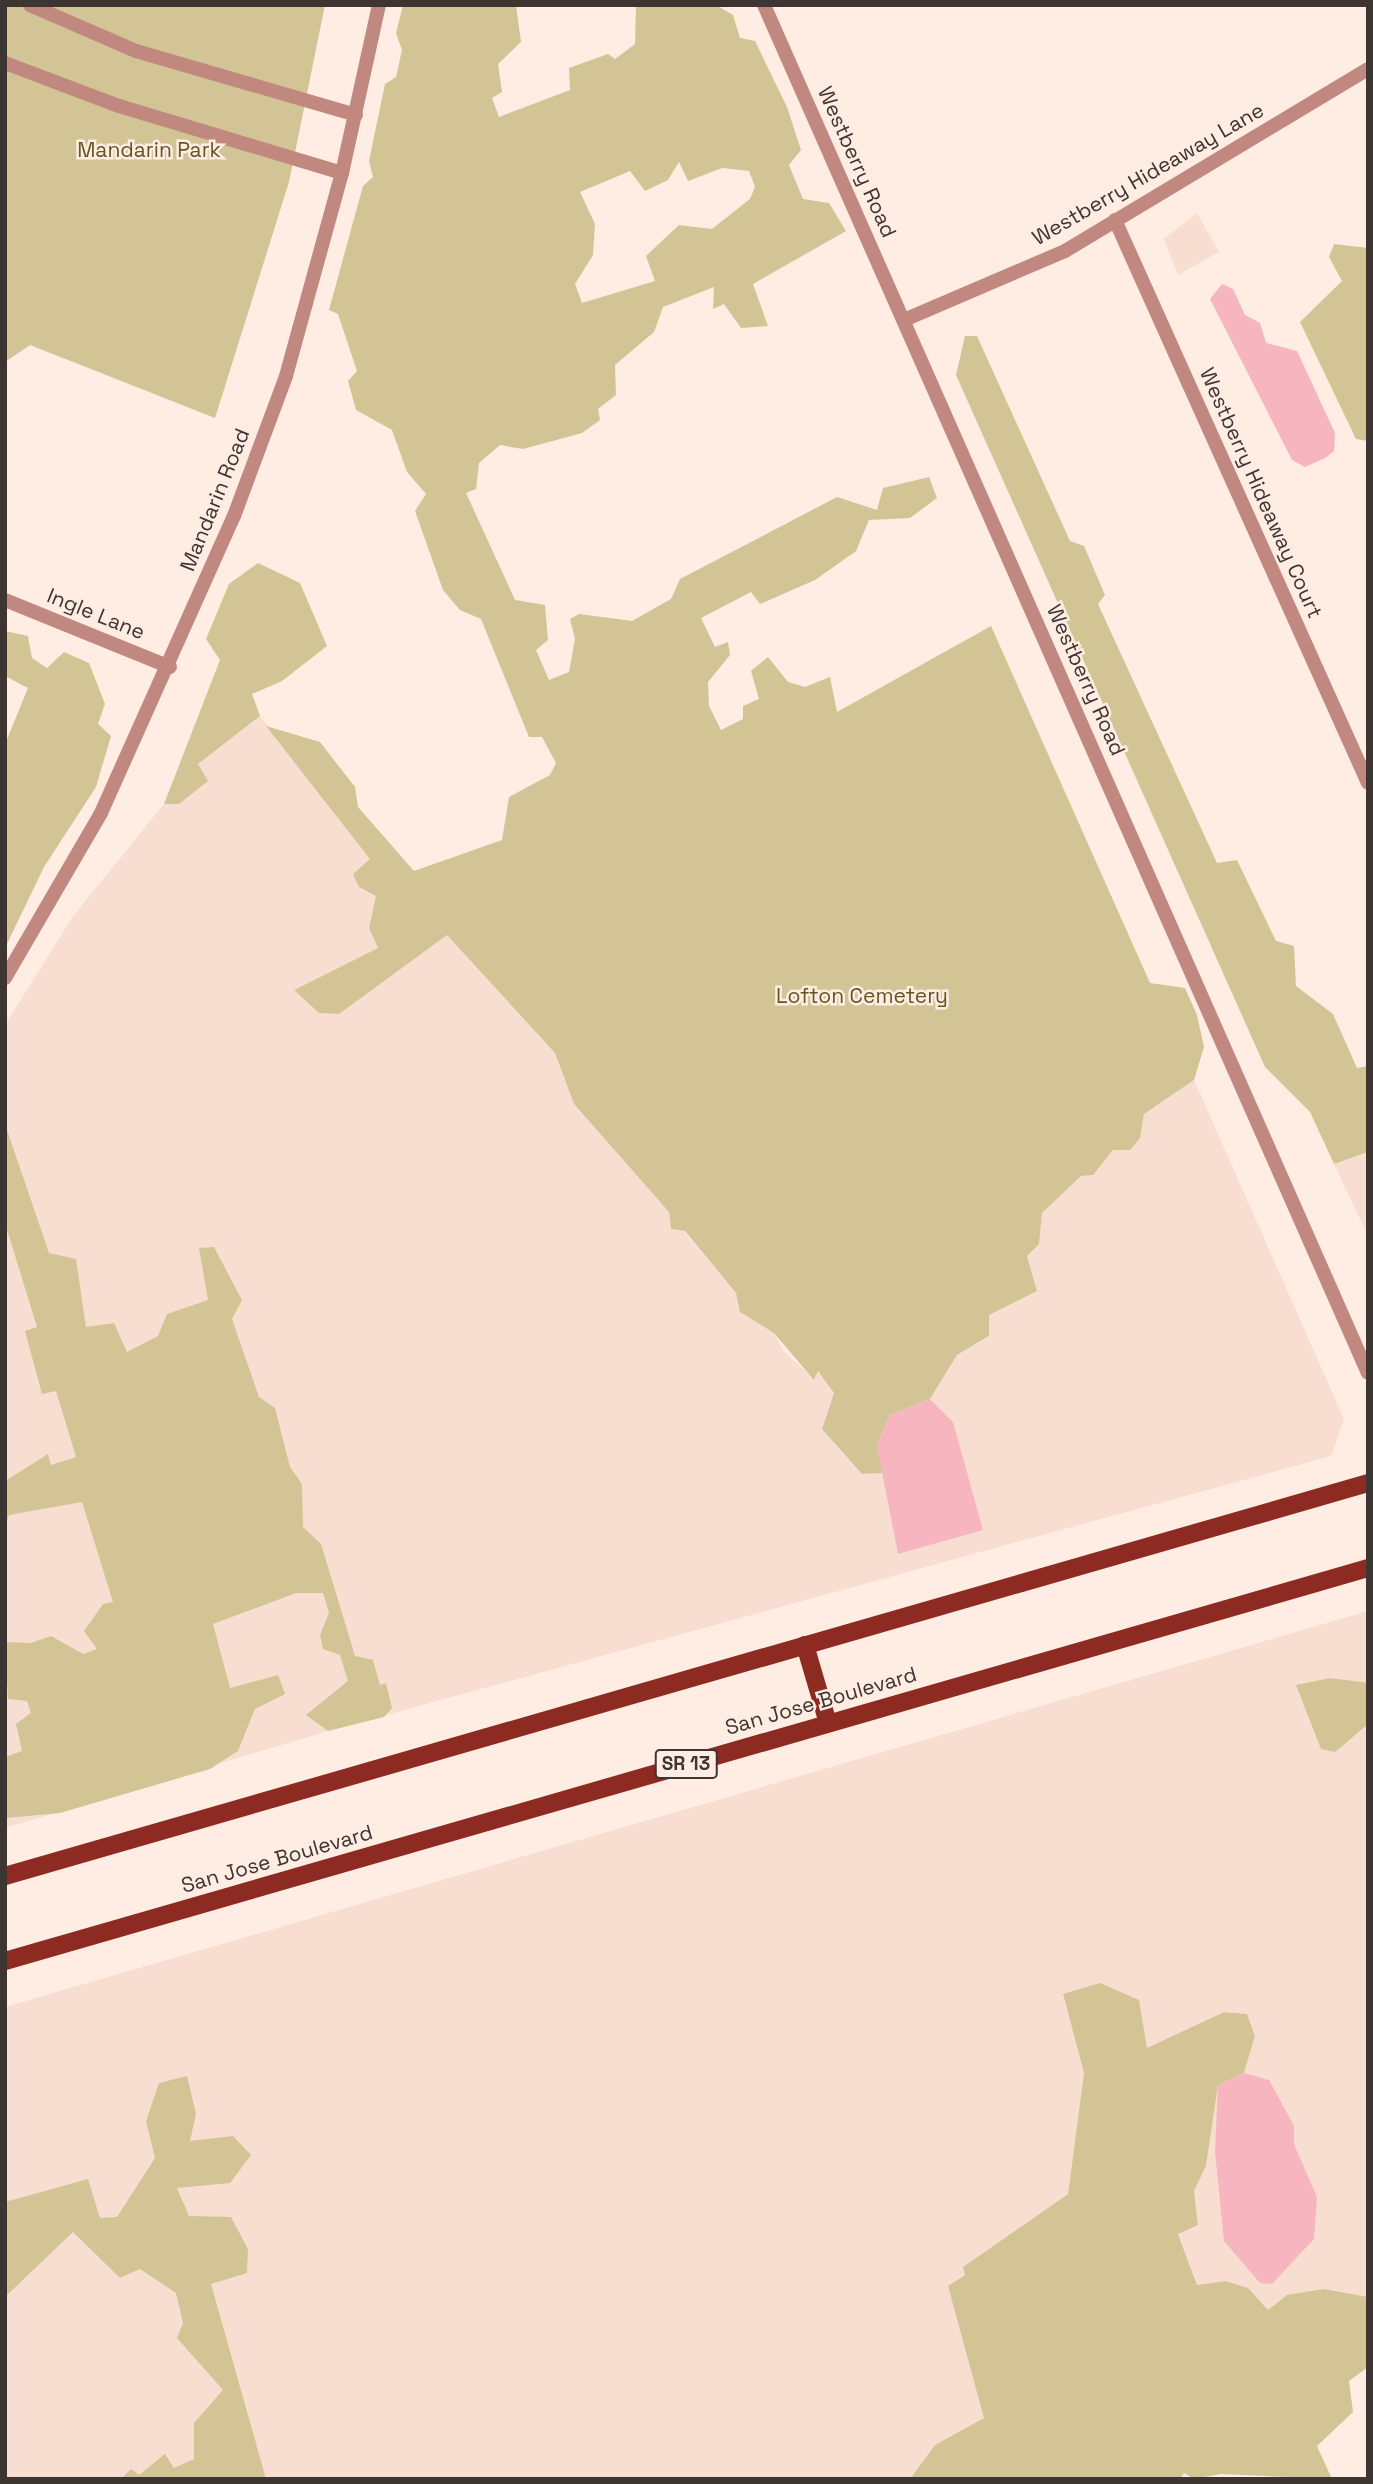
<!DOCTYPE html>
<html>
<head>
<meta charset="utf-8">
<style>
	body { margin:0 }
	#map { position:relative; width:1373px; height:2484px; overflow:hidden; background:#ffece2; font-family:"Space Grotesk",sans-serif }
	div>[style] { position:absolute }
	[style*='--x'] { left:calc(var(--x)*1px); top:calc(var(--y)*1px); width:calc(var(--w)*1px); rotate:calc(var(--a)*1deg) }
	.built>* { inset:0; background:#f7ded0 }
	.green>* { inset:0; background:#d3c496 }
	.water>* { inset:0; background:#f7b5c0 }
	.minor>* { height:14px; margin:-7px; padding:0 7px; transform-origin:7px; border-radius:7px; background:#c18880 }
	.tertiary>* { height:14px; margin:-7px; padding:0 7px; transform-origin:7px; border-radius:7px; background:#c18880 }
	.primary>* { height:18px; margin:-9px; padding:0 9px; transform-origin:9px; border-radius:9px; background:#8d2b23 }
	span { translate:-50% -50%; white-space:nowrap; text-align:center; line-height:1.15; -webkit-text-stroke:5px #ffece2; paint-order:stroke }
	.shield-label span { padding:2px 5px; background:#ffece2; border:2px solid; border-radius:5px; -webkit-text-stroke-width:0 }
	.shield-label { font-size:19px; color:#3d3532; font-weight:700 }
	.park-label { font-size:21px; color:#66551e }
	.street-label { font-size:21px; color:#3d3532 }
	.frame { position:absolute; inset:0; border:7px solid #3d3532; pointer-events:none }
</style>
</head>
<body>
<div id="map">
	<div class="built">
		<div style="clip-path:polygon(1197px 213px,1219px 252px,1178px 275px,1164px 239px)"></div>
		<div style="clip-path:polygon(260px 716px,370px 859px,359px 887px,376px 896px,369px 928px,378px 948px,295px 989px,339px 1014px,447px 934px,555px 1053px,574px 1104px,669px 1212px,671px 1229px,684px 1231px,736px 1293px,740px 1312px,774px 1333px,784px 1352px,815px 1379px,818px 1371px,834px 1393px,822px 1429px,862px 1474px,883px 1473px,898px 1554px,953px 1422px,930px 1399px,957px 1355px,989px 1337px,988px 1315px,1037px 1291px,1027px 1256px,1039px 1243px,1042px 1213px,1081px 1176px,1093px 1175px,1113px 1150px,1140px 1138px,1144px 1114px,1194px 1080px,1344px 1419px,1331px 1456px,328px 1731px,5px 1828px,5px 1025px,74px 915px,164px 804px,179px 804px,197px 764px)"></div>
		<div style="clip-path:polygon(1368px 1152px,1368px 1236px,1334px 1164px)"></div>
		<div style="clip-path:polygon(1368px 1611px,1368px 2297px,1324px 2289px,1269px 2311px,1225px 2281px,1197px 2285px,1178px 2233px,1198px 2225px,1194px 2191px,1206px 2166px,1218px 2085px,1244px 2073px,1255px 2036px,1247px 2014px,1224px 2012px,1147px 2048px,1063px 1995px,1084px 2073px,1068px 2194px,964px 2267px,965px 2275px,948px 2286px,985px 2418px,935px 2445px,910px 2479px,5px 2479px,5px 2007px)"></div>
	</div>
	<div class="green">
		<div style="clip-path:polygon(5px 5px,325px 5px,289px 182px,215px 418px,30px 345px,5px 362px)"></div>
		<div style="clip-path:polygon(evenodd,403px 5px,516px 5px,521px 42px,498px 64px,502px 92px,492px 98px,499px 117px,570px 90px,569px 68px,608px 54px,615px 59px,635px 44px,636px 5px,716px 5px,733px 15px,740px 38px,755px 41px,787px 107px,801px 150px,789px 165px,803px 199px,829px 203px,846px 231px,753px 284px,768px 326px,741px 328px,724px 304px,713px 309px,714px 287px,663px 307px,654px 332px,615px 365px,616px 395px,598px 409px,600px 420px,582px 433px,523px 449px,500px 445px,479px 463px,476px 489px,466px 493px,515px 600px,545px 605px,548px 640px,536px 650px,549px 680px,569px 672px,575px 639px,570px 619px,579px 614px,632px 621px,671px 599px,680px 579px,837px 497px,877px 510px,883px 488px,929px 477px,937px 498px,910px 518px,869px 520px,856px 551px,815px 580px,760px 604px,751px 592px,701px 618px,715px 647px,728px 642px,730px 655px,708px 682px,709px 706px,721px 730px,743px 719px,743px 706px,759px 699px,751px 671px,768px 657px,788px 682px,805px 687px,830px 677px,837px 712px,991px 626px,1150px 983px,1185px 988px,1197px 1015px,1204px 1047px,1194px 1080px,1144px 1114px,1140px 1138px,1130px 1150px,1113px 1150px,1093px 1175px,1081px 1176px,1042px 1213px,1039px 1244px,1027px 1256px,1037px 1291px,989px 1315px,989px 1336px,957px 1355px,930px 1399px,890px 1415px,877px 1446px,883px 1473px,862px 1474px,822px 1429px,834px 1393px,818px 1371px,814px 1380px,774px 1333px,740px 1312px,736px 1293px,685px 1231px,671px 1229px,669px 1212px,574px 1104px,555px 1053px,447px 935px,339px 1014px,319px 1013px,294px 990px,378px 948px,369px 928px,376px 896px,359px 887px,353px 874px,370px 859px,266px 726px,320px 742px,355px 787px,358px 807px,414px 871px,502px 840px,509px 797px,550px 775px,556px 763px,542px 737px,529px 737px,481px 619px,460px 610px,443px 590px,415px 511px,426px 494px,407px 472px,392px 430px,356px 410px,348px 381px,357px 371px,338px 314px,329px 310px,363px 186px,373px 177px,369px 161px,385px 84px,396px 77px,402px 50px,396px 33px,403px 5px,679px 162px,688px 181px,722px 168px,749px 171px,755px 187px,750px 199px,712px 229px,679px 225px,646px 256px,655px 281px,582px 303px,575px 284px,593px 255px,595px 224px,580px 192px,630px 171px,645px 191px,668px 180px,679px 162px)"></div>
		<div style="clip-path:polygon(1334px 244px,1368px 248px,1368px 441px,1356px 439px,1300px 322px,1342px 281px,1329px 257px)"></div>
		<div style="clip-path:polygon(965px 336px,977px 336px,1070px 541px,1084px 546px,1105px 595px,1098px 604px,1217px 863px,1237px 860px,1276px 941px,1294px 946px,1296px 986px,1333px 1014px,1357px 1068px,1368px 1066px,1368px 1152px,1334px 1164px,1310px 1112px,1265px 1067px,956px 375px)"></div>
		<div style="clip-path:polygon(258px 563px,300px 583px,327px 646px,282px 681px,252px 694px,260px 716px,198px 764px,208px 781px,179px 804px,164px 804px,220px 660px,206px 639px,229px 584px)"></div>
		<div style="clip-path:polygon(5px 631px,28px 636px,32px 658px,47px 668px,64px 652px,89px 663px,105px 704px,98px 724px,111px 736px,96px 787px,44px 867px,5px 948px,5px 744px,28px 688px,5px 676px)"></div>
		<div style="clip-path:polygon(5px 1124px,49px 1253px,76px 1259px,86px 1327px,114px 1323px,127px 1352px,158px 1336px,167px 1314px,208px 1300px,199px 1248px,214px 1247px,242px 1300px,232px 1319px,259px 1397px,275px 1408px,290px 1467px,302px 1484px,303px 1527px,321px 1544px,355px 1656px,373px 1660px,380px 1685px,386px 1683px,392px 1708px,384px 1717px,328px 1731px,306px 1715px,348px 1681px,340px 1655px,323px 1649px,320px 1635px,329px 1613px,323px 1593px,296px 1593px,213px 1624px,230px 1688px,278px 1675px,285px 1694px,255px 1709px,238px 1751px,210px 1769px,60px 1813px,5px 1818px,5px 1757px,22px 1751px,16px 1724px,31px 1713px,27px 1701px,8px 1699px,5px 1642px,31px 1643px,51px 1636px,83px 1654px,97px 1649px,84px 1631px,103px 1604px,113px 1602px,82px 1502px,9px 1515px,5px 1525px,5px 1481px,48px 1454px,51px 1465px,76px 1457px,56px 1391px,42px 1394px,25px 1331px,37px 1327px,5px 1223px)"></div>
		<div style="clip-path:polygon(1330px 1678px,1368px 1683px,1368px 1724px,1335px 1752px,1321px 1749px,1296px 1685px)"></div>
		<div style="clip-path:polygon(1100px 1983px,1139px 2000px,1147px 2048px,1224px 2012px,1247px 2014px,1255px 2036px,1244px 2073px,1218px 2085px,1206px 2166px,1194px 2191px,1198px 2225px,1178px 2234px,1197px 2285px,1225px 2281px,1248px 2288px,1268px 2310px,1287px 2295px,1324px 2289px,1368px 2297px,1368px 2367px,1349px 2381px,1353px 2412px,1317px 2446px,1332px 2479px,1221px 2474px,1194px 2479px,1184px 2473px,1180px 2479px,910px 2479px,935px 2445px,984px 2418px,948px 2286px,965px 2275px,963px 2267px,1068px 2194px,1084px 2073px,1063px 1994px)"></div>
		<div style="clip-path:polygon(187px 2076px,196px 2114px,190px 2141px,233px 2136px,251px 2155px,230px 2183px,177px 2188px,189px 2216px,231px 2217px,248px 2249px,247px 2273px,211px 2284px,266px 2479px,121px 2479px,131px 2469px,139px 2475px,165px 2454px,174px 2468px,194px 2459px,194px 2423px,223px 2390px,177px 2338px,183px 2323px,176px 2293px,140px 2269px,120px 2278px,73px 2232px,5px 2297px,5px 2202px,88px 2179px,100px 2218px,117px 2217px,155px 2158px,146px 2121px,159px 2083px)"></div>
	</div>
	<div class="water">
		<div style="clip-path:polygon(1222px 284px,1233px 289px,1245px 315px,1260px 323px,1266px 343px,1297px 351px,1335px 433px,1334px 451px,1325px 458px,1305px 467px,1292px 460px,1210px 299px)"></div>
		<div style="clip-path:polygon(930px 1399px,953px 1422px,983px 1530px,898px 1554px,877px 1446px,890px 1415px)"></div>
		<div style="clip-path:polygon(1244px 2073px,1269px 2080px,1294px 2126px,1294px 2144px,1317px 2197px,1314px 2239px,1272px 2284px,1260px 2283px,1224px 2241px,1215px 2152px,1218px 2085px)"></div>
	</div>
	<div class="minor">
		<div style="--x:30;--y:5;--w:116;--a:23.5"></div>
		<div style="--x:136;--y:51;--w:229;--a:16.2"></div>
		<div style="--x:5;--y:63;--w:122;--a:20.7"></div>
		<div style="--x:119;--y:106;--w:233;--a:16.7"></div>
		<div style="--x:1115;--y:220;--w:617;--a:65.8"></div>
		<div style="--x:904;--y:320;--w:175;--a:-23.2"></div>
		<div style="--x:1065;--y:251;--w:353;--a:-31"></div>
		<div style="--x:5;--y:600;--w:178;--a:22.1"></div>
		<div style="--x:5;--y:978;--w:191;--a:-59.8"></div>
		<div style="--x:101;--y:813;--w:325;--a:-65.9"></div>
		<div style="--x:234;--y:516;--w:149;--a:-69.6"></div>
		<div style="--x:286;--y:376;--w:211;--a:-74.6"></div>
		<div style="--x:342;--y:173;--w:172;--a:-77.6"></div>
	</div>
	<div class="tertiary">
		<div style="--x:764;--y:5;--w:1495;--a:66.18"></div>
	</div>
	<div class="primary">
		<div style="--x:805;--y:1645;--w:81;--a:73.6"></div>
		<div style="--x:5;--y:1876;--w:1419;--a:-16.08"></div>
		<div style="--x:5;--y:1961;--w:1419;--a:-16.08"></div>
	</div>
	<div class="shield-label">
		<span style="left:686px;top:1764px">SR 13</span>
	</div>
	<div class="park-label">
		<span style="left:149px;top:150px">Mandarin Park</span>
		<span style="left:862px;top:996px">Lofton Cemetery</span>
	</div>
	<div class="street-label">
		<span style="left:857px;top:162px;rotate:66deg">Westberry Road</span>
		<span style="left:1148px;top:174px;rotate:-30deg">Westberry Hideaway Lane</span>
		<span style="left:1261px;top:493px;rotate:66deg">Westberry Hideaway Court</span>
		<span style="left:215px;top:500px;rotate:-68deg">Mandarin Road</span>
		<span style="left:96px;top:614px;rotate:22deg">Ingle Lane</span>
		<span style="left:1086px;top:680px;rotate:66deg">Westberry Road</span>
		<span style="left:821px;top:1701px;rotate:-16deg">San Jose Boulevard</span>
		<span style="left:277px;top:1859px;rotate:-16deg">San Jose Boulevard</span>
	</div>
	<div class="frame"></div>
</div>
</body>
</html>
